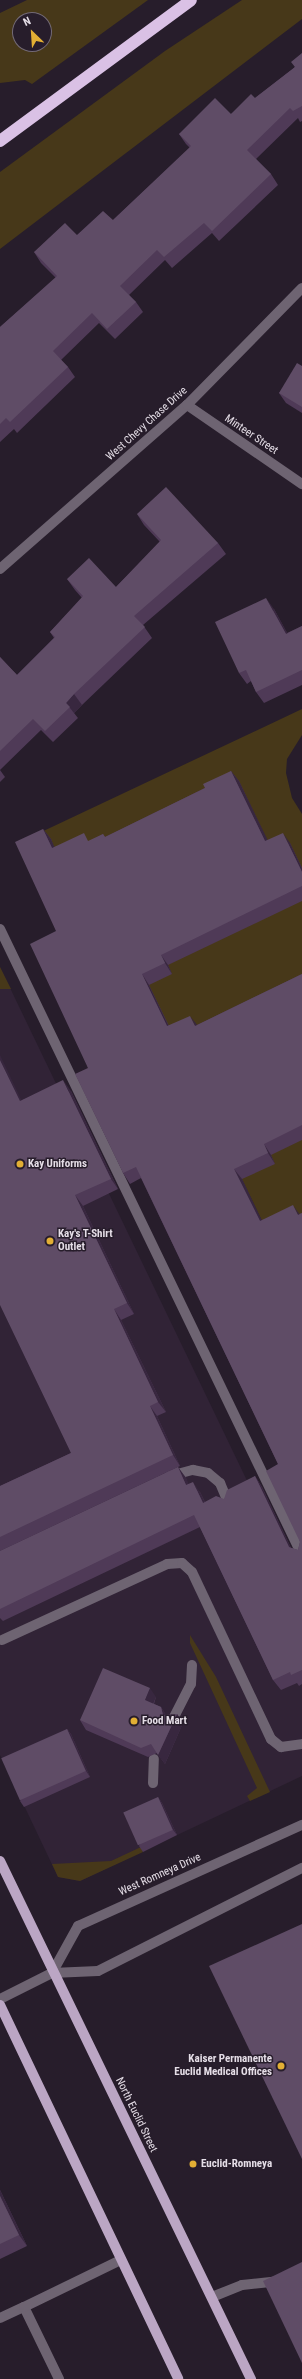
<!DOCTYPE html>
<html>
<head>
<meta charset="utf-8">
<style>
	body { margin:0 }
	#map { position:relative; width:302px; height:2379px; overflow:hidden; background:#271d2b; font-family:"Roboto Condensed",sans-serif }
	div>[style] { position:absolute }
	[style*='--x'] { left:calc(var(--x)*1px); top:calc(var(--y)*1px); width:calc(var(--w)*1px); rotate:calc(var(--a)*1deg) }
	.built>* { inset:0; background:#312336 }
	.green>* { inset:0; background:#473819 }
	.minor>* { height:10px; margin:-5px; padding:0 5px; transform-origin:5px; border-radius:5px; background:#6e6472 }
	.major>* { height:10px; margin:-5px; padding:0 5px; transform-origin:5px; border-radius:5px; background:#bba6c4 }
	.highway>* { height:12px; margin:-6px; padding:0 6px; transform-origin:6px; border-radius:6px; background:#dac1e5 }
	.wall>* { inset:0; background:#4f3a57 }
	.shaded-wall>* { inset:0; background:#38273f }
	.building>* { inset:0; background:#5f4c66; transform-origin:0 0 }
	.dots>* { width:11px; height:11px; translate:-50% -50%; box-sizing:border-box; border:2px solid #271d2b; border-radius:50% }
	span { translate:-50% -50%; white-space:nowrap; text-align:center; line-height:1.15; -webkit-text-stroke:3px #271d2b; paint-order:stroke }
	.street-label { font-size:11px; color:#e5dee7 }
	.poi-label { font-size:11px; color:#e5dee7; font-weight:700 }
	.left { translate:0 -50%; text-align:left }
	.right { translate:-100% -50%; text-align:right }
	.north { position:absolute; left:12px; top:12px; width:40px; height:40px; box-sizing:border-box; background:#271d2b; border:1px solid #736a76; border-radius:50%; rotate:335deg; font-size:11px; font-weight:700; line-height:16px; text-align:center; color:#e5dee7 }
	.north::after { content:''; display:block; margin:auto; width:14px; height:18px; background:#e2af34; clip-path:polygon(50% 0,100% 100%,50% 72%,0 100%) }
</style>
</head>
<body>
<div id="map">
	<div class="built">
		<div style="clip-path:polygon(0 967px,302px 1595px,302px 1776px,80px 1881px,58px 1877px,0 1755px)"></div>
	</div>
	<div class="green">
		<div style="clip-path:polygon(evenodd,27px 0,148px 0,32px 84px,25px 80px,0 83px,0 13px,27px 0,20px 20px,44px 20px,44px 44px,20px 44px,20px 20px)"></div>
		<div style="clip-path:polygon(242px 0,302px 0,302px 19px,0 249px,0 172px,165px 51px)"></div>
		<div style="clip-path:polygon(302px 709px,302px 735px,287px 759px,286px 773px,292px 798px,302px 814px,302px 1305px,241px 1177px,18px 843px)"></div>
		<div style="clip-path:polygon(0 967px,11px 989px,0 989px)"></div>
		<div style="clip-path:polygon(190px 1635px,216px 1677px,270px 1792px,250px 1801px,247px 1796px,257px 1788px,190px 1643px)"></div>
		<div style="clip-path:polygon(141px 1847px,143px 1852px,80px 1881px,58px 1877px,52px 1864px,111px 1861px)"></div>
	</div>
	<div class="minor">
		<div style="--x:187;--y:405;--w:140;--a:34.5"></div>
		<div style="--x:0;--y:569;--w:249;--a:-41.3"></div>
		<div style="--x:187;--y:405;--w:164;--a:-45.5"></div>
		<div style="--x:0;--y:929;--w:695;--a:64.25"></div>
		<div style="--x:170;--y:1476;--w:24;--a:-15"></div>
		<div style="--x:193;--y:1470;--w:15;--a:11"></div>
		<div style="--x:208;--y:1473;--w:16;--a:40"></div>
		<div style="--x:220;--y:1483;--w:23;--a:67"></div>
		<div style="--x:2;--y:1640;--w:182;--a:-24.7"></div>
		<div style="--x:167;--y:1564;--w:15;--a:-4"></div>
		<div style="--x:182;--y:1563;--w:13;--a:42"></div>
		<div style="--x:192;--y:1572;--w:185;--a:64.7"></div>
		<div style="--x:271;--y:1739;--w:13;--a:39"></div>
		<div style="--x:281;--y:1747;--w:21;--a:-8"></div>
		<div style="--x:173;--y:1719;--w:39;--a:-63"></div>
		<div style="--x:191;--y:1684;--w:19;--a:-87"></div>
		<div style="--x:153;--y:1783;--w:24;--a:-88"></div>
		<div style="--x:52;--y:1973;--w:54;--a:-61"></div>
		<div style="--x:78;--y:1926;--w:246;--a:-24.3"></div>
		<div style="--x:0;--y:1999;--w:58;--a:-26.6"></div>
		<div style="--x:52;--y:1973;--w:46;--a:-2.5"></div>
		<div style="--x:98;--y:1971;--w:229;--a:-26.8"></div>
		<div style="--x:212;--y:2297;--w:32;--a:-22"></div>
		<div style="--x:242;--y:2285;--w:36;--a:-6"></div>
		<div style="--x:278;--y:2281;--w:26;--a:-25"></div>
		<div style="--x:0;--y:2318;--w:26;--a:-25"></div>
		<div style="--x:59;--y:2379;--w:80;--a:-115.9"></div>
		<div style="--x:24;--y:2307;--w:108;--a:-25.9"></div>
	</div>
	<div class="major">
		<div style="--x:0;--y:1861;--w:576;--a:64.15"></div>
		<div style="--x:0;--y:2005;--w:414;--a:64.5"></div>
	</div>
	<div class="highway">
		<div style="--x:0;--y:141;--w:237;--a:-36.4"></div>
	</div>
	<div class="wall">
		<div style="clip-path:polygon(302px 53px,302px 121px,300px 122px,298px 118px,256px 159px,271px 174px,278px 185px,219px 241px,212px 233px,172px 268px,165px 260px,129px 295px,136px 302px,143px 312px,115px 339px,99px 323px,61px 360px,68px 367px,75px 377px,17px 433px,14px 429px,0 442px,0 327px,56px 278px,41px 263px,34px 252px,77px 235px,113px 220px,190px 148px,186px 144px,179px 134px,231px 114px,255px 98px,294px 68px)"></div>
		<div style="clip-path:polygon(302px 366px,302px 413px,286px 403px,279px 393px)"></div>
		<div style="clip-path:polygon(137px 514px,218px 543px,226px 554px,143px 625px,152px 638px,82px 705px,74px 713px,78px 718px,53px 742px,41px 730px,0 770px,0 657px,17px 675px,54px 638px,50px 632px,82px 598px,75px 590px,67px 579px,116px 587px,160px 542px,144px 525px)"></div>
		<div style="clip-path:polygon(274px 609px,287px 633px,302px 626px,302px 685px,264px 703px,256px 692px,251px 681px,247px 684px,239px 673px)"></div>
		<div style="clip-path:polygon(0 770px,5px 777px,0 782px)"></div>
		<div style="clip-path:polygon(231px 771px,239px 781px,267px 840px,290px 843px,302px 868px,302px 901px,168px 965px,172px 974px,149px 985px,169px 1026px,197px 1025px,302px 974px,302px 1140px,271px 1155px,275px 1164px,242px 1179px,261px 1220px,299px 1214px,302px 1213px,302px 1684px,299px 1686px,297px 1683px,281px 1690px,273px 1680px,200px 1527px,3px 1621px,0 1618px,0 1551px,178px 1467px,186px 1478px,188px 1484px,200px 1492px,205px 1502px,224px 1499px,255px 1476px,262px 1487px,291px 1548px,298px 1550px,300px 1542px,278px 1464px,141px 1178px,130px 1184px,123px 1173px,88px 1068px,56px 931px,43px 829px,51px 839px,54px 847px,90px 841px,103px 834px,105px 837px,205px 788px)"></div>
		<div style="clip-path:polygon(71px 1091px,118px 1189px,83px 1206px,134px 1314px,121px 1320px,166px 1412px,157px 1416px,180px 1466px,0 1551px,0 1486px,71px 1453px,22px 1100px)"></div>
		<div style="clip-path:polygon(156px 1697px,154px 1704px,161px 1707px,166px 1715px,177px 1714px,183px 1723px,165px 1764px,157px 1753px,148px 1757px,86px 1730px,80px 1720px)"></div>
		<div style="clip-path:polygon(67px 1729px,71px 1734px,90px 1777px,24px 1807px,20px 1801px)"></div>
		<div style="clip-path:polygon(158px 1797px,162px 1803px,177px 1835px,143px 1852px,139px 1846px)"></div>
		<div style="clip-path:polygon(0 2190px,27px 2246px,0 2259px)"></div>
	</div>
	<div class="shaded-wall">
		<div style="clip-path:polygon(266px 598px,274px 609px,294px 645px,286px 634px)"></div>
		<div style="clip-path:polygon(74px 694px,82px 705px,74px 713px,66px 703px)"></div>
		<div style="clip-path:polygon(231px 771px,239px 781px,273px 851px,265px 841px)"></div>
		<div style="clip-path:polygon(43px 829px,51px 839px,59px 858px,52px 848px)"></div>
		<div style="clip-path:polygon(283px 833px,290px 843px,302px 868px,302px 872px)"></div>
		<div style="clip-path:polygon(161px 955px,168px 965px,172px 974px,165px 963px)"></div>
		<div style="clip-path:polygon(142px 974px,149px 985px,174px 1037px,167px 1026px)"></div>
		<div style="clip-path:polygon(190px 1016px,198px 1026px,195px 1026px)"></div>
		<div style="clip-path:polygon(0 1055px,27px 1112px,20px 1101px,0 1060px)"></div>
		<div style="clip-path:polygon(63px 1080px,71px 1091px,118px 1189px,111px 1179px)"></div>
		<div style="clip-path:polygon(264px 1144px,271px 1155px,275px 1164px,268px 1153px)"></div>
		<div style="clip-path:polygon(234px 1169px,242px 1179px,267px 1231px,260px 1221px)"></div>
		<div style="clip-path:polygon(75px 1195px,83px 1206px,134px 1314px,127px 1303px)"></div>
		<div style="clip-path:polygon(293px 1205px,300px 1215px,298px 1215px)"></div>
		<div style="clip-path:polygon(114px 1309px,121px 1320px,166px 1412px,158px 1402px)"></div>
		<div style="clip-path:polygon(150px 1406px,157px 1416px,180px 1466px,173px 1455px)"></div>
		<div style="clip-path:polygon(178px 1467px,186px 1478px,194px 1495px,186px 1485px)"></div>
		<div style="clip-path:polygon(255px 1476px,262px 1487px,296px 1558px,289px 1547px)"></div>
		<div style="clip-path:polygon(193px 1482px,200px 1492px,210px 1513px,203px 1503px)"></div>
		<div style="clip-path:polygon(150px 1688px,156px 1697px,151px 1709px,145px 1700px)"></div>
		<div style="clip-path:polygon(161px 1707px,167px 1716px,163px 1715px)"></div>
		<div style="clip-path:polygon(177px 1714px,183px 1723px,165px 1764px,158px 1755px)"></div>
		<div style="clip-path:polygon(67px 1729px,71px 1734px,90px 1777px,86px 1771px)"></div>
		<div style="clip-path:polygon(158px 1797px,162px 1803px,177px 1835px,173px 1830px)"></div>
		<div style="clip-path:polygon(0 2190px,27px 2246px,19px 2235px,0 2196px)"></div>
	</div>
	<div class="building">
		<div style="clip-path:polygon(302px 53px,302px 106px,293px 111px,290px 108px,247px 150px,271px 174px,212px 231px,204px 223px,164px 257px,157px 250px,120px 286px,136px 302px,107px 329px,92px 313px,53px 351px,68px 367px,10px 422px,6px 418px,0 424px,0 327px,57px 276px,34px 252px,65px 223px,77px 235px,103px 211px,113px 220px,191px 146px,179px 134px,215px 98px,231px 114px,251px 94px,255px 98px,295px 67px,291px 62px)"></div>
		<div style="clip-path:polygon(297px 363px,302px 366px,302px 407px,279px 393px)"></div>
		<div style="clip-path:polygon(166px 487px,218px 543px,134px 616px,145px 627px,74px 694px,66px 703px,70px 707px,45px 731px,33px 719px,0 751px,0 657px,17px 675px,55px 637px,50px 632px,83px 596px,67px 579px,89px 558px,116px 587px,161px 540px,137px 514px)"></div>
		<div style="clip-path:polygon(266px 598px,286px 634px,302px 626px,302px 670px,256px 692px,246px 670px,239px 673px,215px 622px)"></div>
		<div style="clip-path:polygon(231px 771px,265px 841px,283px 833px,302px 872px,302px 886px,161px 955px,165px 963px,142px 974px,167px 1026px,190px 1016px,195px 1026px,302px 974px,302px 1125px,264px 1144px,268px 1153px,234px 1169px,260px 1221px,293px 1205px,298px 1215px,302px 1213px,302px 1670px,291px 1675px,290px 1672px,273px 1680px,194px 1515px,0 1609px,0 1551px,178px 1467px,186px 1485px,193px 1482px,203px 1503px,216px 1496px,224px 1499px,227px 1490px,255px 1476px,289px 1547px,298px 1550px,300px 1542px,266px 1471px,278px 1464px,136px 1167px,123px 1173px,75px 1074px,88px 1068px,30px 944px,56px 931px,15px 842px,43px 829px,52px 848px,84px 833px,88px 841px,103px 834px,105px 837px,205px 788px,203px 784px)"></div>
		<div style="clip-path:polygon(0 1060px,20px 1101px,63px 1080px,111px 1179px,75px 1195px,127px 1303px,114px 1309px,158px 1402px,150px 1406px,173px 1455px,0 1537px,0 1486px,71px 1453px,0 1305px)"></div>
		<div style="clip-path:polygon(103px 1668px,150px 1688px,145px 1700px,161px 1707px,163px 1715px,177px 1714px,158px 1755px,151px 1744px,141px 1748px,80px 1720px)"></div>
		<div style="left:67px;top:1729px;width:46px;height:72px;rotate:66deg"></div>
		<div style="left:158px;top:1797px;width:36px;height:38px;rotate:66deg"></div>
		<div style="clip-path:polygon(302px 1924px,302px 2159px,209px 1966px)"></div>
		<div style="clip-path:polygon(0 2196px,19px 2235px,0 2244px)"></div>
		<div style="clip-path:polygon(302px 2262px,302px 2363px,263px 2281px)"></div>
	</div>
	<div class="dots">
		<div style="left:20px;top:1164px;background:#e2af34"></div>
		<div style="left:50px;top:1241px;background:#e2af34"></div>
		<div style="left:134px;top:1721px;background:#e2af34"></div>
		<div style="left:281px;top:2066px;background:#e2af34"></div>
		<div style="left:193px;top:2164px;background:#e2af34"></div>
	</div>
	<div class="street-label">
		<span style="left:147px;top:424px;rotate:-42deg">West Chevy Chase Drive</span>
		<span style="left:251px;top:435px;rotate:34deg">Minteer Street</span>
		<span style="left:160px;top:1875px;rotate:-24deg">West Romneya Drive</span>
		<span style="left:136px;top:2115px;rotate:64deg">North Euclid Street</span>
	</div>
	<div class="poi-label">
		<span class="left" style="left:28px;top:1164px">Kay Uniforms</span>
		<span class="left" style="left:58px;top:1241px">Kay's T-Shirt<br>Outlet</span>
		<span class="left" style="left:142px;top:1721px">Food Mart</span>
		<span class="right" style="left:272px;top:2066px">Kaiser Permanente<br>Euclid Medical Offices</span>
		<span class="left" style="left:201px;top:2164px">Euclid-Romneya</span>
	</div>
	<div class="north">N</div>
</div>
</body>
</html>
